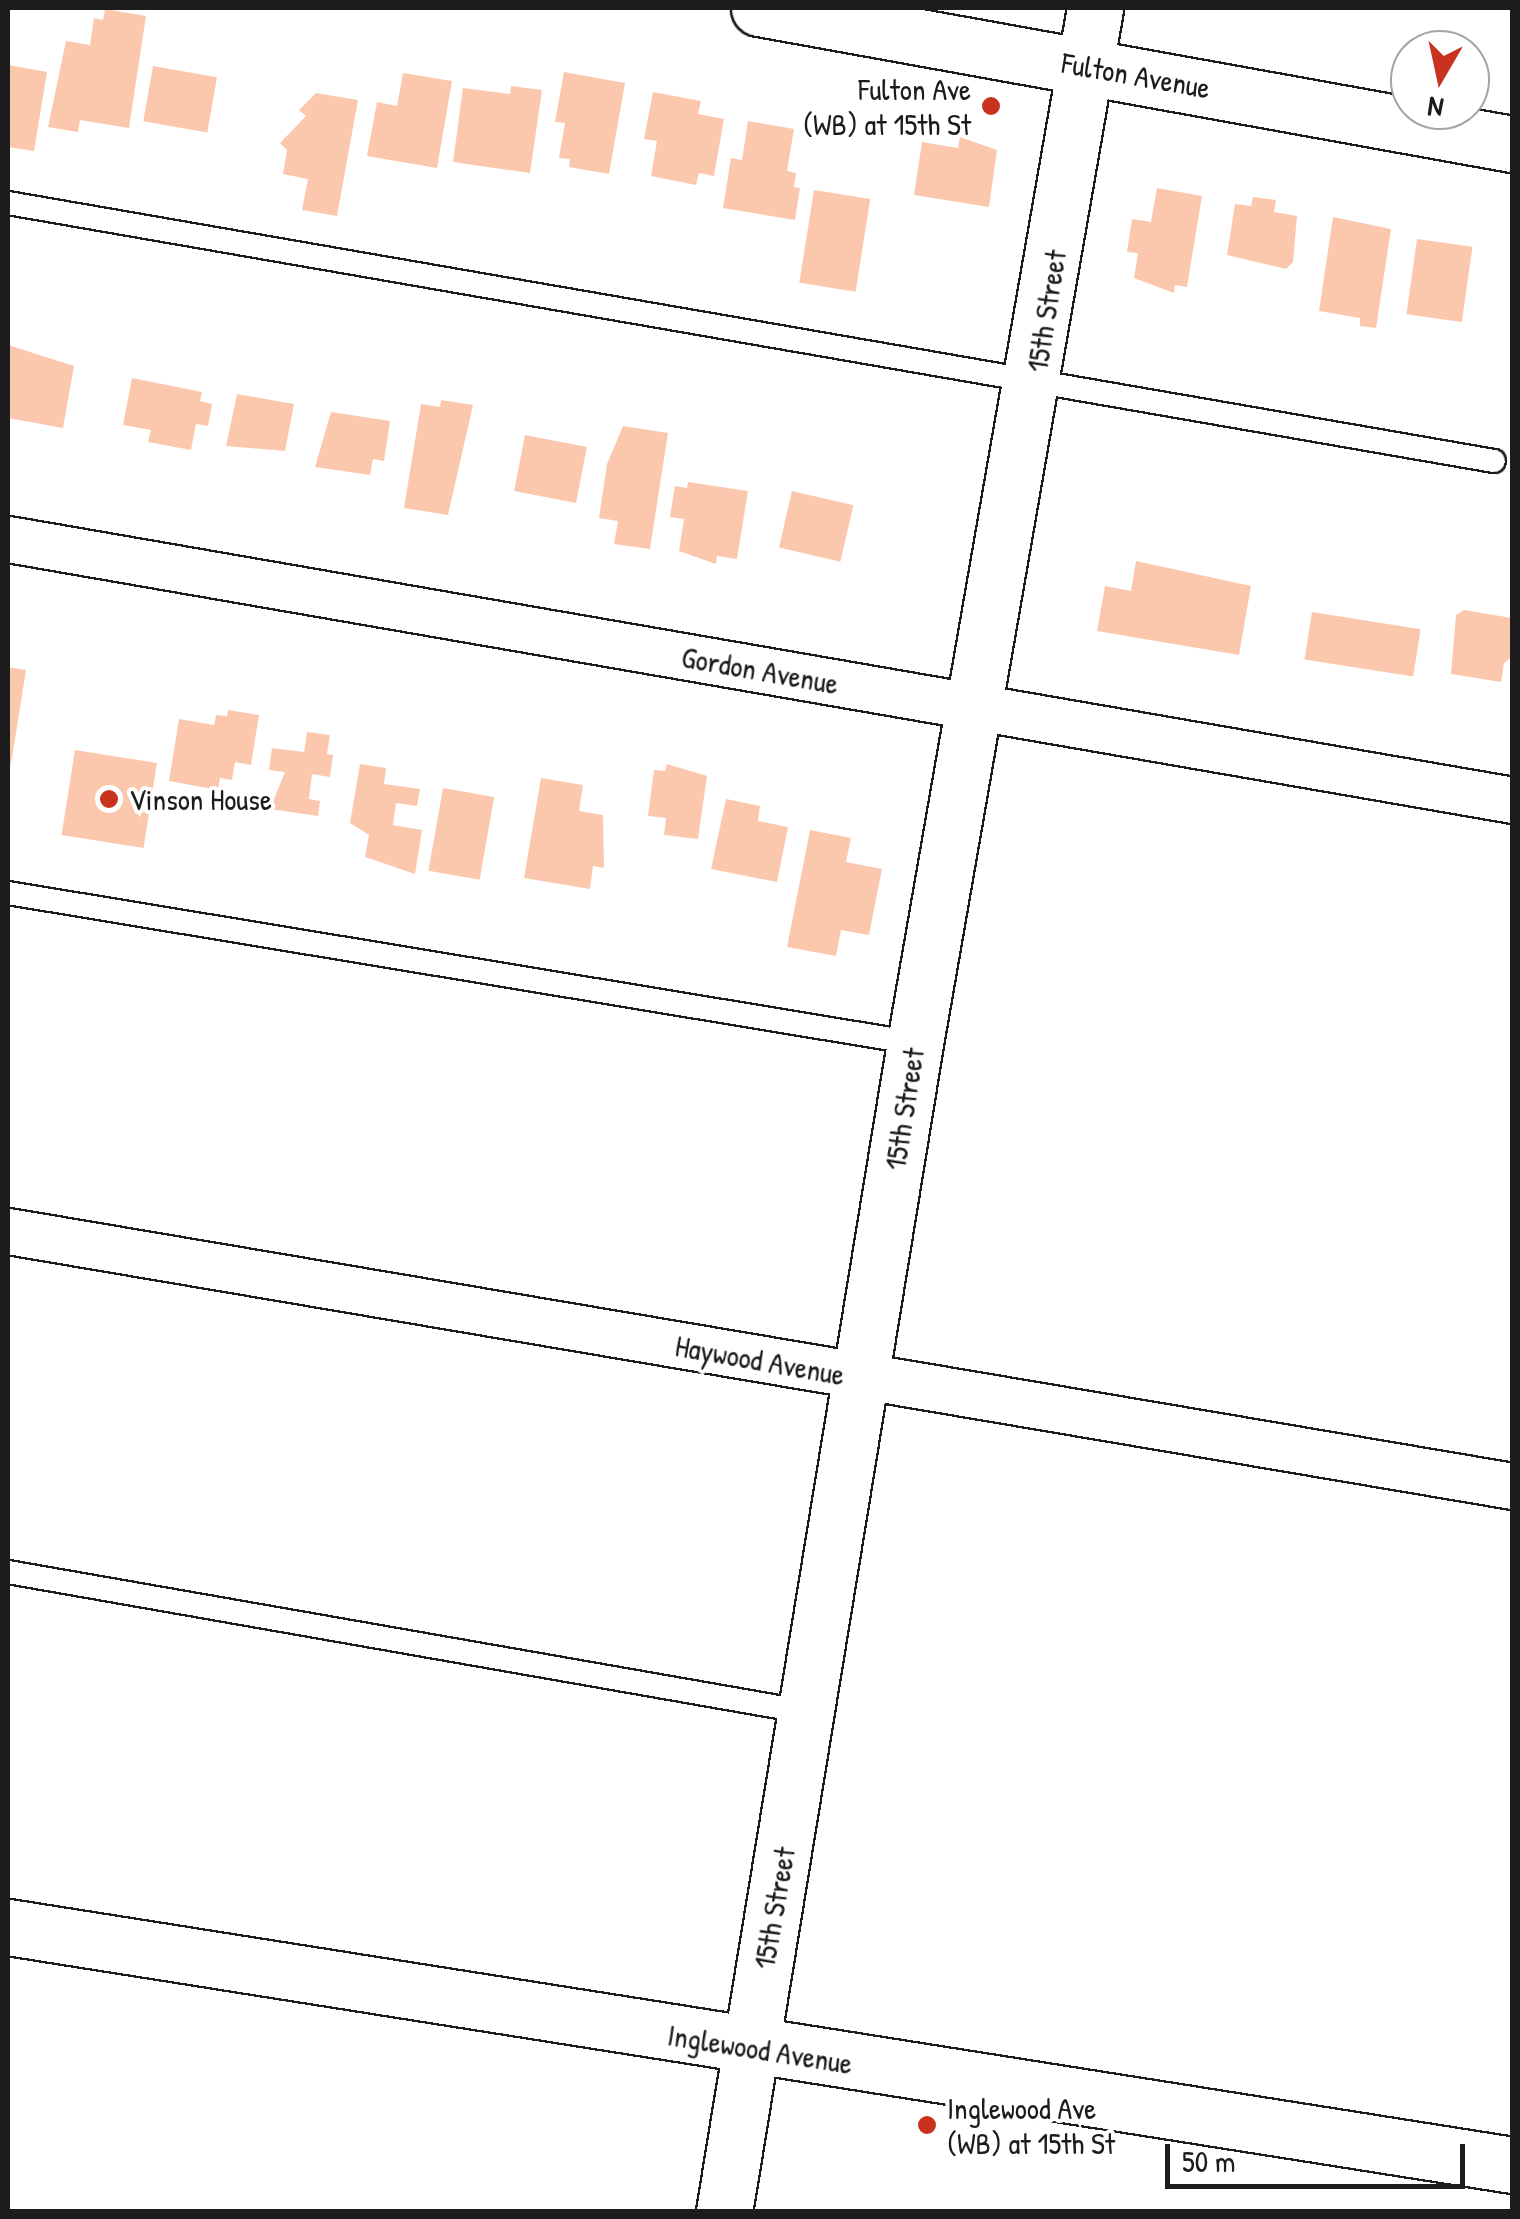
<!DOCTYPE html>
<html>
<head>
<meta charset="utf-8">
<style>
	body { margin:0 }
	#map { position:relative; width:1520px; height:2219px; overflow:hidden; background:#fff; font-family:"Patrick Hand",sans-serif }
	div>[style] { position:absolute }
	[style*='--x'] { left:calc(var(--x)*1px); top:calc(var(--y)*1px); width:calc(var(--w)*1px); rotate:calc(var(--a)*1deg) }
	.building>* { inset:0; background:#fcc8ad; transform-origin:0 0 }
	.roads { filter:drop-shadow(2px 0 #1c1c1c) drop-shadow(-2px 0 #1c1c1c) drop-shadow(0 2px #1c1c1c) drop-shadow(0 -2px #1c1c1c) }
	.lane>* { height:22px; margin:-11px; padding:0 11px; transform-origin:11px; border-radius:11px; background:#fff }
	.street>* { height:45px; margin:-22.5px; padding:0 22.5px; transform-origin:22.5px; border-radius:22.5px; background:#fff }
	.secondary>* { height:55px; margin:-27.5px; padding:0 27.5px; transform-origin:27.5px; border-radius:27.5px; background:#fff }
	.dots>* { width:28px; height:28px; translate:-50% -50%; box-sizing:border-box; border:5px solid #fff; border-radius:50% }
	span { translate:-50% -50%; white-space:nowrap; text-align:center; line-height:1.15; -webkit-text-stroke:8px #fff; paint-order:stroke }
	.street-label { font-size:30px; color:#1c1c1c }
	.poi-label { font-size:30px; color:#1c1c1c }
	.right { translate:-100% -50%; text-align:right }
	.left { translate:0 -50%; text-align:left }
	.frame { position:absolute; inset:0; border:10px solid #1c1c1c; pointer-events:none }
	.north { position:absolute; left:1390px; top:30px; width:100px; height:100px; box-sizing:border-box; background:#fff; border:2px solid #a4a4a4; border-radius:50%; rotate:189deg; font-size:28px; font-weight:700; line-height:40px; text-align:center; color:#1c1c1c }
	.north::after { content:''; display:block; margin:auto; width:35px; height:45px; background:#c8321e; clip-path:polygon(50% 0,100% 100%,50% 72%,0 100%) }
	.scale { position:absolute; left:1165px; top:2144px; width:300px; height:45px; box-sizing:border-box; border:5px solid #1c1c1c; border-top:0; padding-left:12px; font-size:30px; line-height:35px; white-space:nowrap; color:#1c1c1c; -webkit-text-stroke:8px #fff; paint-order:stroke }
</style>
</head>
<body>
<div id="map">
	<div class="building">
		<div style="clip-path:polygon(105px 9px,146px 16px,129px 128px,80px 120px,78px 132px,48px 127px,66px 41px,90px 45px,94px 18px,103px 20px)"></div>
		<div style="clip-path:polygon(8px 65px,47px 72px,34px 151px,8px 147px)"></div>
		<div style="left:153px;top:66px;width:65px;height:56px;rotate:10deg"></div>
		<div style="clip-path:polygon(564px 72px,625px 83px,609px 174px,569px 167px,570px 159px,559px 158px,565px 123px,555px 122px)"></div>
		<div style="clip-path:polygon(403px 73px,452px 81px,437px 168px,367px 156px,377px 102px,397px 106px)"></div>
		<div style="clip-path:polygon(511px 86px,542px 90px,530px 173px,453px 162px,463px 88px,510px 94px)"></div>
		<div style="clip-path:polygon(653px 92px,701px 101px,698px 114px,724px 119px,714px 176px,699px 173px,696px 185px,651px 176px,657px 141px,644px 139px)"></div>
		<div style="clip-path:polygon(316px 93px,358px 100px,337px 216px,302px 210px,308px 179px,283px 174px,287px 150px,280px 143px,306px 116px,299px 110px)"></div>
		<div style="clip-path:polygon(748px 121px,794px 129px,787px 171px,796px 173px,794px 187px,800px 188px,795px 220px,723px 208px,731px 158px,742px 160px)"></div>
		<div style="clip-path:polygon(960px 137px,997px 150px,989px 207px,914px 195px,922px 142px,958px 148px)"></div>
		<div style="clip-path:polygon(1157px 188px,1202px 196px,1187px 287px,1175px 285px,1174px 293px,1134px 278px,1138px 253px,1127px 252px,1132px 219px,1151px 222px)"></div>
		<div style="left:814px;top:190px;width:57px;height:94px;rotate:9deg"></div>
		<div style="clip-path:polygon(1253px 197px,1276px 200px,1274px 212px,1297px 216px,1293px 262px,1286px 269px,1227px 255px,1235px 204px,1251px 206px)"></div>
		<div style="clip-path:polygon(1333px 217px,1391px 229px,1376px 328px,1360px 326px,1360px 318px,1319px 311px)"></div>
		<div style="left:1417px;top:239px;width:56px;height:76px;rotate:8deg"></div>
		<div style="clip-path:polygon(8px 345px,74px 366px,63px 428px,8px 418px)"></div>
		<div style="clip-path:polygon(132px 378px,202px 392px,200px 401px,212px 404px,208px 426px,196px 424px,191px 450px,148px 442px,151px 430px,123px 425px)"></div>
		<div style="clip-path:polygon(237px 394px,294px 404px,285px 451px,226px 446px)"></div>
		<div style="clip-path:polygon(441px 400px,473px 405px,448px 515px,404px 508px,421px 404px,440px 407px)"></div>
		<div style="clip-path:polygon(331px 412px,390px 421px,384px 461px,373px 459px,370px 475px,315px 467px)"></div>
		<div style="clip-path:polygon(623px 426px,668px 433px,650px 549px,614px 544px,618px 521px,599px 518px,607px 464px)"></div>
		<div style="left:525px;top:435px;width:63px;height:57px;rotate:11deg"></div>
		<div style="clip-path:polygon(688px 482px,748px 491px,737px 559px,717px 556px,716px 564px,679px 551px,684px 519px,670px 517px,675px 486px,687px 488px)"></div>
		<div style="left:792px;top:491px;width:63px;height:58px;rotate:13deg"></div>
		<div style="clip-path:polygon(1136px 561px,1251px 586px,1239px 655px,1097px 631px,1105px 586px,1131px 591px)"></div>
		<div style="clip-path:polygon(1464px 610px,1512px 618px,1512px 657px,1504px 663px,1501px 682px,1451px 674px,1456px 615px)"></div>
		<div style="left:1312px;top:612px;width:110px;height:48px;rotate:9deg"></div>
		<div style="clip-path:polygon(8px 667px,26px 670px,11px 764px,8px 764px)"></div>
		<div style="clip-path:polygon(228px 710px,259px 715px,251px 765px,235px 762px,232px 780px,220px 778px,218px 790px,169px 781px,179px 719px,214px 725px,216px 715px,227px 716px)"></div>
		<div style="clip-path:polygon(307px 732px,330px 735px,327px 754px,333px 755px,330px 777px,312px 774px,309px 799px,320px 801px,318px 816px,270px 809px,285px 772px,269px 770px,272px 748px,304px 752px)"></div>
		<div style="left:75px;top:750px;width:83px;height:86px;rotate:9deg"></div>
		<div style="clip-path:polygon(360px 764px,386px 768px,384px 784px,420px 789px,417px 806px,396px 803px,393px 825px,422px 830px,415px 874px,365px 857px,369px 835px,350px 823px)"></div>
		<div style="clip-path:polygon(667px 764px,707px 776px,698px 839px,664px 835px,666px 818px,648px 816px,654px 770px,665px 771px)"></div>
		<div style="clip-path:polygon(541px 778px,583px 785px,579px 811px,603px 815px,604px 868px,593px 866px,590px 889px,524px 878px)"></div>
		<div style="left:443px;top:788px;width:52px;height:84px;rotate:10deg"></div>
		<div style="clip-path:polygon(726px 799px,760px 806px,758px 821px,788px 827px,777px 882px,711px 869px)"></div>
		<div style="clip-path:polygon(810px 830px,851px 838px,846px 862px,882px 869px,869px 935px,841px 930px,836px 956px,787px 947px)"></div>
	</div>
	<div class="roads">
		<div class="lane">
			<div style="--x:8;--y:203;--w:1508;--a:9.85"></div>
			<div style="--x:8;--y:893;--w:919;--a:9.39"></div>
			<div style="--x:8;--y:1572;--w:811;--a:9.94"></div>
		</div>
		<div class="street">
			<div style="--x:8;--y:539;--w:1526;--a:9.84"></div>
			<div style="--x:8;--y:1231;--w:1525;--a:9.62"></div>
		</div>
		<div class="secondary">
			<div style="--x:759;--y:8;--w:765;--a:10.24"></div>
			<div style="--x:8;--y:1927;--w:1523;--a:8.99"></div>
			<div style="--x:724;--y:2212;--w:1185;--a:-80.72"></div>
			<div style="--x:915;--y:1043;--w:1051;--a:-80.13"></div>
		</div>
	</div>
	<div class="dots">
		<div style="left:991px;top:106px;background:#c8321e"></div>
		<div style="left:109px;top:799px;background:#c8321e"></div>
		<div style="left:927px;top:2125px;background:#c8321e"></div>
	</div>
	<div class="street-label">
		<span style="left:1136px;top:75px;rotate:10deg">Fulton Avenue</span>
		<span style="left:1046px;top:311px;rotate:-81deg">15th Street</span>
		<span style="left:760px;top:670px;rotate:10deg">Gordon Avenue</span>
		<span style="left:904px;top:1109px;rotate:-81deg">15th Street</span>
		<span style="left:760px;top:1360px;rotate:10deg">Haywood Avenue</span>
		<span style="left:774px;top:1908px;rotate:-80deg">15th Street</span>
		<span style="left:760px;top:2049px;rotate:9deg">Inglewood Avenue</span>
	</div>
	<div class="poi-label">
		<span class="right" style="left:971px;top:106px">Fulton Ave<br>(WB) at 15th St</span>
		<span class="left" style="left:129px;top:799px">Vinson House</span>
		<span class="left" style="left:947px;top:2125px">Inglewood Ave<br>(WB) at 15th St</span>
	</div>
	<div class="frame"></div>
	<div class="north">N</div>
	<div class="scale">50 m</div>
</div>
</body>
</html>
